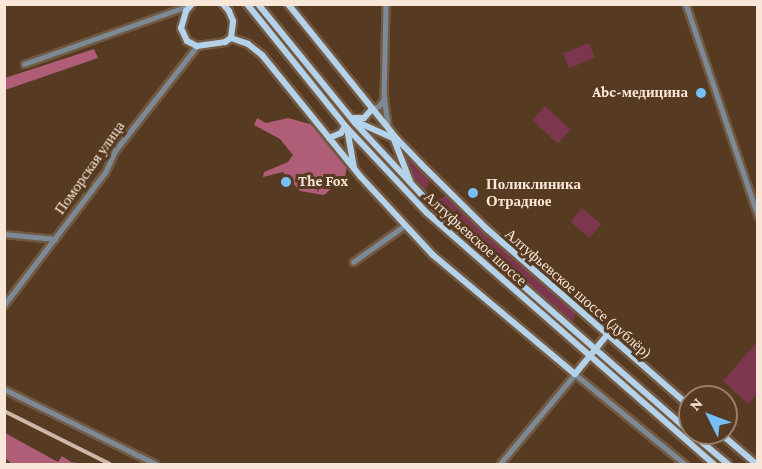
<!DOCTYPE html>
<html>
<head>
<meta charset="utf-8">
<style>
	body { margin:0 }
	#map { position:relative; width:762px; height:469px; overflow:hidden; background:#563a21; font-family:"Crimson Pro",serif }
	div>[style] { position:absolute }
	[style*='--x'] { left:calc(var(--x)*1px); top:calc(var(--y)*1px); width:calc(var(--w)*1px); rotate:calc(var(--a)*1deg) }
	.green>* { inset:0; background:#7c364d; transform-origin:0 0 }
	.forest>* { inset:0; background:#b05e77 }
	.roads { filter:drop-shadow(2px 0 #735942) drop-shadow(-2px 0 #735942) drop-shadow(0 2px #735942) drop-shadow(0 -2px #735942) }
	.minor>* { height:4.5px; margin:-2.25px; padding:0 2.25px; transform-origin:2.25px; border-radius:2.25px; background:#7b8a96 }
	.major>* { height:6px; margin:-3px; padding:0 3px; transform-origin:3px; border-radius:3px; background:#b4d3ea }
	.rail>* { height:4px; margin-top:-2px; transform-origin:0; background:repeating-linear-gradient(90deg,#563a21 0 4.5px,#cdb8a7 0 9px); box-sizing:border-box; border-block:2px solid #cdb8a7 }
	.dots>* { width:16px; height:16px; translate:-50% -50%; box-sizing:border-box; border:3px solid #563a21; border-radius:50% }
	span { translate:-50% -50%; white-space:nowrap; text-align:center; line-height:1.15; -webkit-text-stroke:6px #563a21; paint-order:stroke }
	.poi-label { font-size:15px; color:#f8e6d8; font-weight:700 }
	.right { translate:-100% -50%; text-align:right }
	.left { translate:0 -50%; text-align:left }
	.street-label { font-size:15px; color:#f8e6d8 }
	.frame { position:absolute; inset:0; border:6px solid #f8e6d8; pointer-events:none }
	.north { position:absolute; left:678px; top:385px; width:60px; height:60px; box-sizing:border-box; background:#563a21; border:2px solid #977f6a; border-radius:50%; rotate:312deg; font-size:16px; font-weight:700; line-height:24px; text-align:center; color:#f8e6d8 }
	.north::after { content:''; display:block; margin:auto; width:21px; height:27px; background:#75c0f6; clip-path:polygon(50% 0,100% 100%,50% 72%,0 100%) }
</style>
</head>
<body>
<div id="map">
	<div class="green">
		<div style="left:589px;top:43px;width:16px;height:28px;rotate:68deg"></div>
		<div style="left:545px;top:106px;width:35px;height:19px;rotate:43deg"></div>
		<div style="clip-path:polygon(402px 149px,431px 178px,425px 191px,412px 182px)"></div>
		<div style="clip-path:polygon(449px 195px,450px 200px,506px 250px,505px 253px,576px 312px,573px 322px,560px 313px,558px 315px,441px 212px,443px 210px,435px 203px,440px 203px,439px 199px)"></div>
		<div style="left:582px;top:208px;width:25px;height:18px;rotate:40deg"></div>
		<div style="clip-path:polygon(757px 342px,757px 394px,748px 404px,723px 381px)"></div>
	</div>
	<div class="forest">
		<div style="clip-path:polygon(94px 49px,98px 58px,5px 90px,5px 78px)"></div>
		<div style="clip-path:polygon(257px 118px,266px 123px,288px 118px,317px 126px,347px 166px,345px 177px,324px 195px,300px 191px,283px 172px,263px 177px,264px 172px,288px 162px,293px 155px,280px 139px,254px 125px)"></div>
		<div style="clip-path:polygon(5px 433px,58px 462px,62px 456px,71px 462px,84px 464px,12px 464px,5px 458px)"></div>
	</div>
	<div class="roads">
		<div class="minor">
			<div style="--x:386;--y:4;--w:92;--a:91.2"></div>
			<div style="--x:384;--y:96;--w:28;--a:82"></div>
			<div style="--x:686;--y:4;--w:224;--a:71.2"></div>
			<div style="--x:24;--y:64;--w:174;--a:-19.5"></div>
			<div style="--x:372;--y:109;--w:8;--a:-23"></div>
			<div style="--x:379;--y:106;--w:9;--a:-54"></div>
			<div style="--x:4;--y:234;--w:51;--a:5.6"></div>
			<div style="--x:353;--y:262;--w:62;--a:-35.2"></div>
			<div style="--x:4;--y:305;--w:168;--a:-52.7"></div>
			<div style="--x:106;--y:171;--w:22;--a:-66"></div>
			<div style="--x:115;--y:151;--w:133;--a:-52"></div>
			<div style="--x:4;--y:389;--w:169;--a:26.3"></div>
			<div style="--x:500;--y:464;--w:117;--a:-50.2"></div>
			<div style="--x:575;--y:374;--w:142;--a:39.3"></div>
		</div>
		<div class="major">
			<div style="--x:192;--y:4;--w:9;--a:131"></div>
			<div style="--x:186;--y:11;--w:18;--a:106"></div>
			<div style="--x:181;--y:28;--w:14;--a:65"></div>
			<div style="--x:187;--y:41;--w:11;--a:27"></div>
			<div style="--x:197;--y:46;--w:28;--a:-8"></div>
			<div style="--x:225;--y:42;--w:7;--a:-34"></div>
			<div style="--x:231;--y:38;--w:17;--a:-83"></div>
			<div style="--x:233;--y:21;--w:11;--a:-112"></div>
			<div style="--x:229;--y:11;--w:9;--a:-131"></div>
			<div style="--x:247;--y:4;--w:161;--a:51.1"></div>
			<div style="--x:348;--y:129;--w:115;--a:46.8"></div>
			<div style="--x:427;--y:213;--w:381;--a:41.2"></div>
			<div style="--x:258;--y:4;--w:154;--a:50.8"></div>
			<div style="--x:355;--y:123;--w:115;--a:47.1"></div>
			<div style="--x:433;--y:207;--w:342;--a:41.2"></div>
			<div style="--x:288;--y:4;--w:174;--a:51.1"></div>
			<div style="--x:397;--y:139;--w:35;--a:46"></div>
			<div style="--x:421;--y:164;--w:93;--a:44.6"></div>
			<div style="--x:487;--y:229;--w:270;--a:41.2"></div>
			<div style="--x:231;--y:38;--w:18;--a:19"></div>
			<div style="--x:248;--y:44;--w:18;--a:38"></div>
			<div style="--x:262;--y:55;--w:156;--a:51"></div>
			<div style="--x:360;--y:176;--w:108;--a:47.3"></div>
			<div style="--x:433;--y:255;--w:185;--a:40"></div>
			<div style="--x:575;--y:374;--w:50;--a:-50.6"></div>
			<div style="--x:353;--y:118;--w:11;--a:0"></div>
			<div style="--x:364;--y:118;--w:12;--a:-48"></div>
			<div style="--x:355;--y:121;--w:44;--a:24.2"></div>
			<div style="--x:347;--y:128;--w:41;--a:80.1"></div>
			<div style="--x:393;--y:137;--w:47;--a:68.9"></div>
			<div style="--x:329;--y:138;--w:13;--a:-23"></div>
			<div style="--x:341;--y:133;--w:8;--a:-60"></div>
			<div style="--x:691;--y:433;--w:48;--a:40"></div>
			<div style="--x:720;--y:433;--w:48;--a:40.7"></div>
		</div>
	</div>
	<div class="rail">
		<div style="--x:4;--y:411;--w:119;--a:26.6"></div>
	</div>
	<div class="dots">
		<div style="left:701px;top:93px;background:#75c0f6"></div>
		<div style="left:286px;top:182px;background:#75c0f6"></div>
		<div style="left:473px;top:193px;background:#75c0f6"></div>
	</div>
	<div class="poi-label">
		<span class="right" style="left:688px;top:93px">Abc-медицина</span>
		<span class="left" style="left:298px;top:182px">The Fox</span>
		<span class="left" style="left:486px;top:193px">Поликлиника<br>Отрадное</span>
	</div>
	<div class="street-label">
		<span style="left:90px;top:168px;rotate:-55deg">Поморская улица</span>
		<span style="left:475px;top:239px;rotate:42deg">Алтуфьевское шоссе</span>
		<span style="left:578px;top:294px;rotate:41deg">Алтуфьевское шоссе (дублёр)</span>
	</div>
	<div class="frame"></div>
	<div class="north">N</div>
</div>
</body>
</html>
